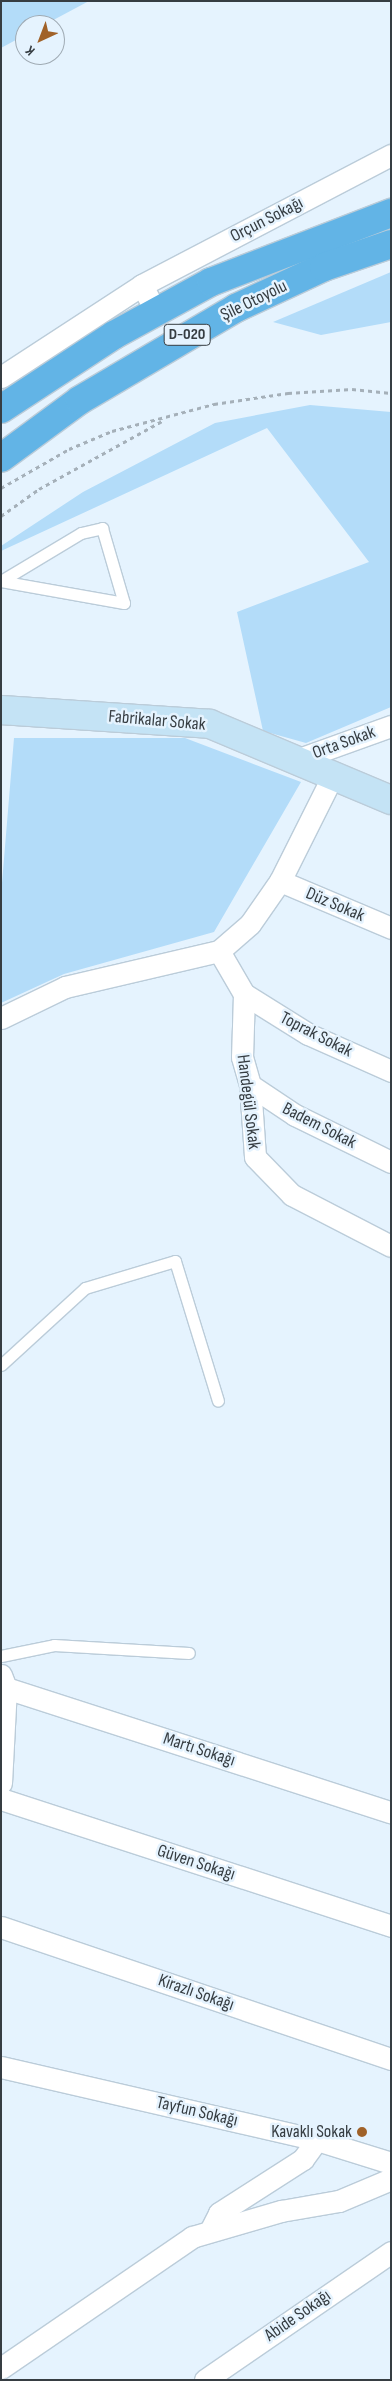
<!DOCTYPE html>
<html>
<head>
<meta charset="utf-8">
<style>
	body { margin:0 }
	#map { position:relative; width:392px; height:2381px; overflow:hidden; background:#e5f3fe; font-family:"Sofia Sans Condensed",sans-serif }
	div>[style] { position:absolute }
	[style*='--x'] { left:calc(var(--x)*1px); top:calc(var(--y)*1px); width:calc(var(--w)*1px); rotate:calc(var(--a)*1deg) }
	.green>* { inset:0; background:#b3dcf9 }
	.path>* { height:3px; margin-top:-1.5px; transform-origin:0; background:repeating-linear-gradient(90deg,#a5b0b9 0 4px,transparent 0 8px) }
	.roads { filter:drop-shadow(1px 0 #bbccd9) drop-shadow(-1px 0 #bbccd9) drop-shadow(0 1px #bbccd9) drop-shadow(0 -1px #bbccd9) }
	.service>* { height:11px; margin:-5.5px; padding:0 5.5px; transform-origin:5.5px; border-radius:5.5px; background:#fff }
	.minor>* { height:21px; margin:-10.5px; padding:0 10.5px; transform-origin:10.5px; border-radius:10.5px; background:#fff }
	.secondary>* { height:28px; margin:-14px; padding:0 14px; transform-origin:14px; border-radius:14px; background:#c4e3f5 }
	.trunk>* { height:28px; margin:-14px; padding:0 14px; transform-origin:14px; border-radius:14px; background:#62b4e6 }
	.dots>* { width:14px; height:14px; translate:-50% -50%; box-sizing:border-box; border:2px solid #e5f3fe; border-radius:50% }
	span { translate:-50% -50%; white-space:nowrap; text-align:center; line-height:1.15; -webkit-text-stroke:5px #e5f3fe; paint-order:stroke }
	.shield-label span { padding:1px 4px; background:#e5f3fe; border:1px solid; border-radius:4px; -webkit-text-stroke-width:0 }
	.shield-label { font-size:16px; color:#363d42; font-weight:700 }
	.street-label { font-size:18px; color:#363d42 }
	.poi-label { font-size:18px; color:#363d42 }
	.right { translate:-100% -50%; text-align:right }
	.frame { position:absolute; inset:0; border:2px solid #363d42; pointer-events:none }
	.north { position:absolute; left:15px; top:15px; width:50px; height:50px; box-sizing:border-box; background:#e5f3fe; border:1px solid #9faab3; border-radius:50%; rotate:223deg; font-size:14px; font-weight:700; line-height:20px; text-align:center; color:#363d42 }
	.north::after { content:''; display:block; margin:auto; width:18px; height:22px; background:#a06229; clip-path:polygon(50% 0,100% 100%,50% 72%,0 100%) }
</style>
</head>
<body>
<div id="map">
	<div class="green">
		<div style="clip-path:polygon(1px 1px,89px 1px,44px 25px,25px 25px,25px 35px,1px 48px)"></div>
		<div style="clip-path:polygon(391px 272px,391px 322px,321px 335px,273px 322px)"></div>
		<div style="clip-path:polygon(310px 405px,391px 412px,391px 707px,306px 743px,263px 731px,237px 612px,369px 562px,267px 428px,1px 551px,1px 546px,83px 492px,215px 423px)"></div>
		<div style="clip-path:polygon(14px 738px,185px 738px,301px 782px,214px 932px,64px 974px,1px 1003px,1px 895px)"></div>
	</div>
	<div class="path">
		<div style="--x:1;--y:488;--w:78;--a:-29.8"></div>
		<div style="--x:69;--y:449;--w:47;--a:-22.7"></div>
		<div style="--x:112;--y:431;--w:106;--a:-14.8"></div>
		<div style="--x:214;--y:404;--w:75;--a:-8.5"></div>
		<div style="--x:288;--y:393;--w:64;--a:-3.6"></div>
		<div style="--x:352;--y:389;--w:39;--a:6"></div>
		<div style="--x:1;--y:516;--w:47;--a:-35.4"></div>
		<div style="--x:39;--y:489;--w:143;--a:-28.9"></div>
	</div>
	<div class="roads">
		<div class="service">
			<div style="--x:102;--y:528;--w:78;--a:73.7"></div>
			<div style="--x:124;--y:603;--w:125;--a:-169.9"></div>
			<div style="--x:1;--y:581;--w:93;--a:-31"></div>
			<div style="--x:81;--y:533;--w:22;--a:-13"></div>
			<div style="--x:1;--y:1365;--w:114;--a:-42.5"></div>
			<div style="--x:85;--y:1288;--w:94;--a:-16.7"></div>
			<div style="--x:175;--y:1261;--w:146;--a:72.9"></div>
			<div style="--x:1;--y:1656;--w:54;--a:-11.7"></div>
			<div style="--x:54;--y:1645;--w:135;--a:3.4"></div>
		</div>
		<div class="minor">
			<div style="--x:142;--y:285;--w:281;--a:-27.6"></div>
			<div style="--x:1;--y:377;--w:168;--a:-33.1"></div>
			<div style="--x:142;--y:285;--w:31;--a:63"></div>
			<div style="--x:296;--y:760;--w:101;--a:-19.7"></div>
			<div style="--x:280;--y:881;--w:121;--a:22.9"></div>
			<div style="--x:219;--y:951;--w:50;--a:59.8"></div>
			<div style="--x:244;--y:994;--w:63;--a:91.8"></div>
			<div style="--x:242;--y:1057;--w:29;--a:74"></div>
			<div style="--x:250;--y:1085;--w:72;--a:86"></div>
			<div style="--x:255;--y:1157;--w:53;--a:45.8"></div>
			<div style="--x:292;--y:1195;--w:111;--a:27.3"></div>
			<div style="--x:244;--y:994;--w:75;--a:32"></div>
			<div style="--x:308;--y:1034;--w:91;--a:24"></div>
			<div style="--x:1;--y:1018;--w:71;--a:-25.8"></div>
			<div style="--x:65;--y:987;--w:158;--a:-13.2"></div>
			<div style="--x:219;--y:951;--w:41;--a:-41.1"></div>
			<div style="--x:250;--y:924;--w:52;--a:-55.1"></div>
			<div style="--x:280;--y:881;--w:119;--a:-63.4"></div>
			<div style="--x:250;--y:1085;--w:54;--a:33.7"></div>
			<div style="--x:295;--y:1115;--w:107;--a:26.1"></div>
			<div style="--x:6;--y:1688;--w:404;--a:17.9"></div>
			<div style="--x:1;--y:1783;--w:95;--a:-87"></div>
			<div style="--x:6;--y:1688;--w:14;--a:-111"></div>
			<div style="--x:1;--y:1799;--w:410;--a:18"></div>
			<div style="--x:1;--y:1927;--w:412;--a:18.7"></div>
			<div style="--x:1;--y:2067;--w:324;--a:13"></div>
			<div style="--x:317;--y:2140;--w:77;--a:17.3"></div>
			<div style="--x:211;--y:2229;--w:18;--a:-63"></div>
			<div style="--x:219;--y:2213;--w:100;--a:-32.7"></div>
			<div style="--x:303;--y:2159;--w:24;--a:-54"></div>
			<div style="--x:1;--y:2368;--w:232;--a:-34.4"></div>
			<div style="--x:192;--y:2237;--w:93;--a:-16.3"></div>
			<div style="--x:281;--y:2211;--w:59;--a:-9.8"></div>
			<div style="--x:339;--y:2201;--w:56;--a:-22.9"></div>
			<div style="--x:205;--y:2380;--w:226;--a:-34.5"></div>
		</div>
		<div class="secondary">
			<div style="--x:1;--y:710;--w:209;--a:3.8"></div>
			<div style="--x:210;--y:724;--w:196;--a:22.8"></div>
		</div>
		<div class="trunk">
			<div style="--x:1;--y:409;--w:135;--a:-33.2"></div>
			<div style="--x:114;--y:335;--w:111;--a:-28.7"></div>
			<div style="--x:211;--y:282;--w:193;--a:-21"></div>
			<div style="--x:1;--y:458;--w:98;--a:-36.3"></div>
			<div style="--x:80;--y:400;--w:181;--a:-30.5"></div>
			<div style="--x:236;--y:308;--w:97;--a:-25"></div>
			<div style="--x:324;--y:267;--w:71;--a:-18.9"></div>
		</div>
	</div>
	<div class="dots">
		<div style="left:362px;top:2132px;background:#a06229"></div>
	</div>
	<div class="shield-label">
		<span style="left:187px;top:335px">D-020</span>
	</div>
	<div class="street-label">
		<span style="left:267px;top:220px;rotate:-27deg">Orçun Sokağı</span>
		<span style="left:254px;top:301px;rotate:-26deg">Şile Otoyolu</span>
		<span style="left:157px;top:721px;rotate:5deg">Fabrikalar Sokak</span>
		<span style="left:344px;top:743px;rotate:-20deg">Orta Sokak</span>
		<span style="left:335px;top:905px;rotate:23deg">Düz Sokak</span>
		<span style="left:316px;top:1035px;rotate:27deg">Toprak Sokak</span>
		<span style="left:248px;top:1102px;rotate:83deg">Handegül Sokak</span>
		<span style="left:319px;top:1126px;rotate:27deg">Badem Sokak</span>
		<span style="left:199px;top:1750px;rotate:18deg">Martı Sokağı</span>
		<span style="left:196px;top:1863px;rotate:18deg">Güven Sokağı</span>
		<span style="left:196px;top:1993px;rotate:19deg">Kirazlı Sokağı</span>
		<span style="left:197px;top:2112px;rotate:13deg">Tayfun Sokağı</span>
		<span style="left:298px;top:2316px;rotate:-35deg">Abide Sokağı</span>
	</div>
	<div class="poi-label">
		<span class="right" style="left:352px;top:2132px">Kavaklı Sokak</span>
	</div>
	<div class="frame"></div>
	<div class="north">K</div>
</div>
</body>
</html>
